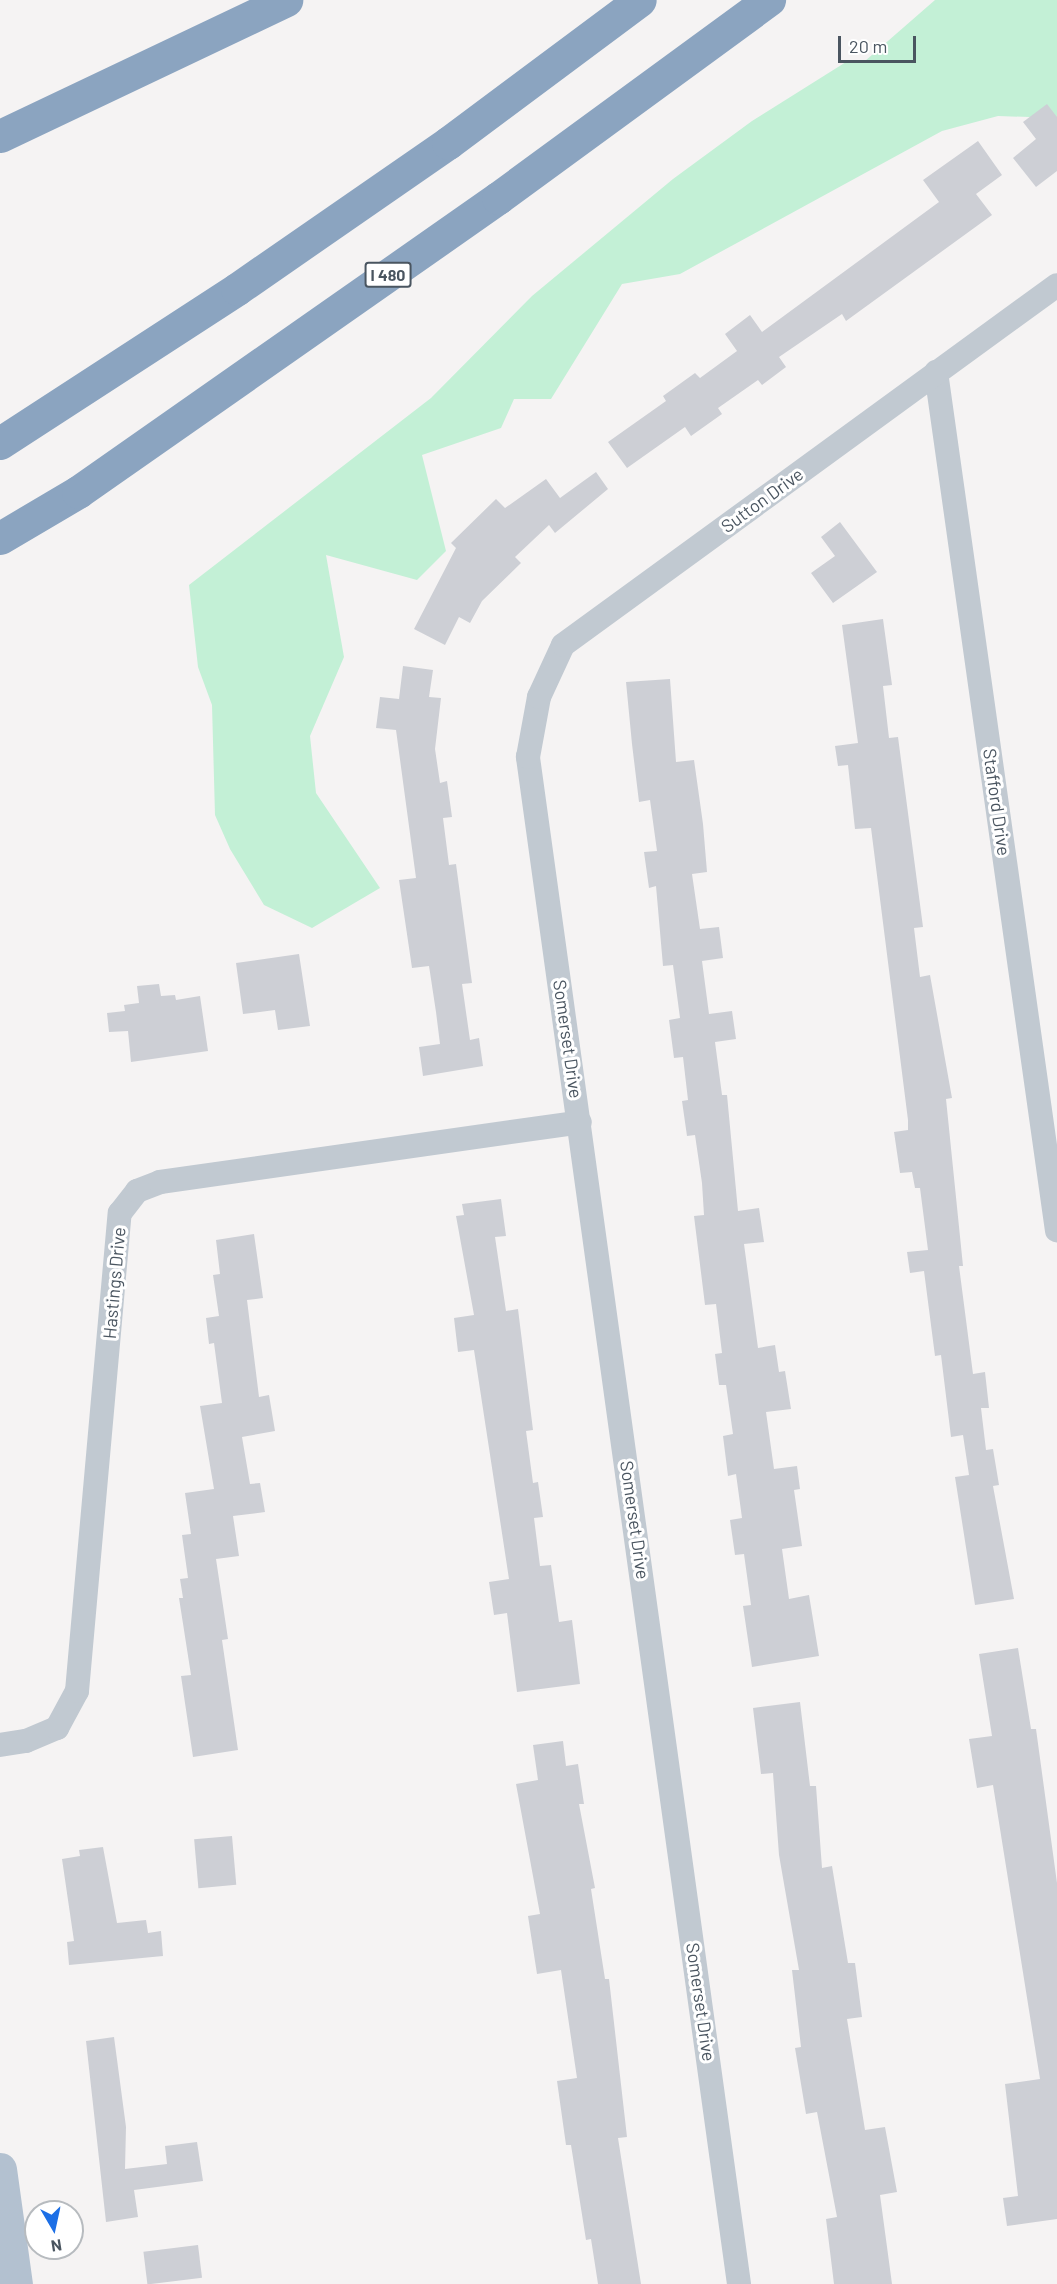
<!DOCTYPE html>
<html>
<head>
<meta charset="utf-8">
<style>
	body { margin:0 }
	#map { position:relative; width:1057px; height:2284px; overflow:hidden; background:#f5f3f3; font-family:Barlow,sans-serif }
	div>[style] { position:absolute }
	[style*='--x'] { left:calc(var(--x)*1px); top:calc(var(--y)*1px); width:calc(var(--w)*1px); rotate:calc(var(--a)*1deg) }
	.green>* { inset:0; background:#c3f0d6 }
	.building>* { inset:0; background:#cdcfd5; transform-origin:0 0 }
	.street>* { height:24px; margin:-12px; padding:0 12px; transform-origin:12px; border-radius:12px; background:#c1c9d1 }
	.primary>* { height:33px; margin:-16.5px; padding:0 16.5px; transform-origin:16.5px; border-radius:16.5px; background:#b3c1d0 }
	.highway>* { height:33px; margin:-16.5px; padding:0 16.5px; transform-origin:16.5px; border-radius:16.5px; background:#8ba4c0 }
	span { translate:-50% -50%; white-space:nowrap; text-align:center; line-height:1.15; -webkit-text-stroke:6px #fff; paint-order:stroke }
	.shield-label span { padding:2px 4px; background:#fff; border:2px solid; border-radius:4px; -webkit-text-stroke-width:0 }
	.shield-label { font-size:16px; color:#4a5560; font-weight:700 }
	.street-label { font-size:18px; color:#4a5560 }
	.north { position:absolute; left:24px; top:2200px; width:60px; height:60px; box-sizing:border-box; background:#fff; border:2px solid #b7bbbf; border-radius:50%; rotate:171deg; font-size:16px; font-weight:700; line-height:24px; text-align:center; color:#4a5560 }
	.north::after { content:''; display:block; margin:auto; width:21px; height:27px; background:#1c6fe6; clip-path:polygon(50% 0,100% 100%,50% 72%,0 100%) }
	.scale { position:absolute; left:838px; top:36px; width:78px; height:27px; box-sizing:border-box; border:3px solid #4a5560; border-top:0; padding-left:8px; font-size:18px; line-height:21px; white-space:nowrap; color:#4a5560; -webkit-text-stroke:4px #fff; paint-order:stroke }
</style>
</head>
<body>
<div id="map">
	<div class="green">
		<div style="clip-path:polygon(935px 0,1057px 0,1057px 118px,998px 116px,942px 131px,680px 274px,622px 284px,551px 399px,514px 399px,501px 428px,422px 455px,446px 551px,417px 580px,326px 555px,344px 657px,310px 736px,316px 793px,380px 888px,312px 928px,264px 905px,230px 849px,215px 815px,212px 705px,198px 667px,189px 585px,431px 398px,532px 296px,673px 179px,752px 121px,846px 62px,865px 61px)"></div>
	</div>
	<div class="building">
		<div style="clip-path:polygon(1047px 104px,1057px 117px,1057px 171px,1036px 187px,1013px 158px,1036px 139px,1023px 122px)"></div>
		<div style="clip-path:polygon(978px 141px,1002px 175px,976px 194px,992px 215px,846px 321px,842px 314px,779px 357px,786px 367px,762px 385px,758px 380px,718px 408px,722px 414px,691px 436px,685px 427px,627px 468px,608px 442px,666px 401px,663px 396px,695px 373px,700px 378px,737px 351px,725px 334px,750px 315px,762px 332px,939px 202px,923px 180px)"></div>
		<div style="clip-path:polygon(596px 472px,608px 489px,555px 533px,549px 525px,515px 557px,521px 563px,482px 601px,470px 623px,459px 617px,445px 645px,414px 629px,456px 548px,451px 543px,496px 499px,505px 508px,546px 479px,560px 498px)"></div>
		<div style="clip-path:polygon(840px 522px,877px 572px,833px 603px,811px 573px,835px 556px,821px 537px)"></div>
		<div style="clip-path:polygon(883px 619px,892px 685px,883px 686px,889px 738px,898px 737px,923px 927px,914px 928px,920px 977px,930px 975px,952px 1098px,946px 1099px,963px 1266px,959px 1266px,973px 1374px,985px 1372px,989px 1408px,981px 1408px,986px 1450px,993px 1449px,999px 1485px,993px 1486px,1014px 1599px,975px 1605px,955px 1477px,969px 1475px,963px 1435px,951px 1437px,941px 1355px,935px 1356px,924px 1271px,910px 1273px,907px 1252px,928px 1250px,920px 1188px,915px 1188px,912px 1172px,900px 1173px,894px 1132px,908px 1130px,908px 1120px,871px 828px,855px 829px,848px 765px,838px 766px,835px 746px,858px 743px,842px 625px)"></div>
		<div style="clip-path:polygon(403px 666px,433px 670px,429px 697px,441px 698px,435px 749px,440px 783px,447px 781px,452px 817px,443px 818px,449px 865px,456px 864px,472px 983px,462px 984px,470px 1040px,479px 1038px,483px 1066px,423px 1076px,419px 1047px,440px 1044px,436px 1012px,429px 966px,412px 968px,399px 880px,416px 878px,396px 730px,376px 728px,380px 697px,399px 699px)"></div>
		<div style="clip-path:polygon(670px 679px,676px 762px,694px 760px,703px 824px,707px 872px,692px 874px,700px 929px,719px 927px,723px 958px,702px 961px,709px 1014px,732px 1011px,736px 1039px,715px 1042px,722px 1095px,727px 1095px,738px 1211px,759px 1208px,764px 1242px,744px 1244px,758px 1348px,775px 1345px,779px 1372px,785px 1371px,791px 1409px,766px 1412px,774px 1469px,797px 1466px,800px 1489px,794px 1490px,802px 1546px,782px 1549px,789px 1599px,809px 1595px,819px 1656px,752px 1667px,743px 1606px,751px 1605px,744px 1554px,735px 1555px,730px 1520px,742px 1518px,736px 1474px,728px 1476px,723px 1436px,733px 1434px,726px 1385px,719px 1385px,715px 1354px,722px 1353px,716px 1304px,705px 1305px,694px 1216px,704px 1215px,702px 1183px,695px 1135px,687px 1136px,682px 1101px,688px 1100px,683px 1057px,674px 1058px,669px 1020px,680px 1018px,673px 965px,663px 966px,656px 886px,649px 888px,644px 852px,657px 851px,650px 800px,639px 802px,632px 744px,626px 682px)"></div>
		<div style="clip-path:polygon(299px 954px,310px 1026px,278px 1030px,275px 1010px,243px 1014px,236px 963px)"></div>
		<div style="clip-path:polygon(159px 984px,161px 996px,175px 995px,176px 1000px,200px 996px,208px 1051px,131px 1062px,128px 1031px,109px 1032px,107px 1013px,125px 1011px,124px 1005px,139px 1003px,137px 986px)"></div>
		<div style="clip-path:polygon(501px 1199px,506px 1236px,495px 1237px,506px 1311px,518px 1309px,533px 1430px,526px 1431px,533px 1483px,538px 1482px,543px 1517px,534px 1518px,540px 1566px,551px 1565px,559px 1622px,572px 1620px,580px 1684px,517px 1692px,507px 1613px,494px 1615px,489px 1582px,509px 1579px,474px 1350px,458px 1352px,454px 1318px,474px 1315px,456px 1216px,464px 1215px,462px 1204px)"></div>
		<div style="clip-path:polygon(254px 1234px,263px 1298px,247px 1300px,259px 1397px,269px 1395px,275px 1431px,242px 1437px,250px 1484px,260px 1483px,265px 1512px,233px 1516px,239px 1556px,216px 1559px,228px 1639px,222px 1640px,238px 1750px,193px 1757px,181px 1676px,191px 1675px,179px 1598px,183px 1598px,180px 1579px,188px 1578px,182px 1535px,191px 1534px,185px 1493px,214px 1489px,200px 1406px,222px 1403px,214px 1343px,209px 1344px,206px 1318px,219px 1316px,213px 1275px,220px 1274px,216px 1240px)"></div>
		<div style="clip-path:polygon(1018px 1648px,1031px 1729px,1036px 1729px,1057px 1883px,1057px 2219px,1007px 2226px,1003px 2198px,1018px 2196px,1005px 2084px,1040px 2079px,993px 1785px,977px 1788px,969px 1739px,992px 1736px,979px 1654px)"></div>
		<div style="clip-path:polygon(800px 1702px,810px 1786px,816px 1786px,822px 1868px,832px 1866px,848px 1963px,855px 1963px,862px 2017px,847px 2019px,865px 2130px,885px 2127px,897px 2192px,880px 2195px,892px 2284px,834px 2284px,826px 2219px,837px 2217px,817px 2112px,806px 2114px,795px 2048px,801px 2047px,792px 1970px,799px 1970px,779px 1855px,773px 1773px,761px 1774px,753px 1708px)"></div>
		<div style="clip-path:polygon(563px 1741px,566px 1766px,578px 1764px,584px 1804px,579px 1804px,595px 1888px,591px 1889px,605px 1979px,609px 1979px,627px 2137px,618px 2138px,641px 2284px,598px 2284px,591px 2239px,586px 2240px,571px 2145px,566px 2145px,557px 2081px,577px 2078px,561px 1970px,537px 1974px,528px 1916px,540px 1914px,516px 1784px,538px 1780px,533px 1745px)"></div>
		<div style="left:232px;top:1836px;width:49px;height:38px;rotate:85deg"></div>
		<div style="clip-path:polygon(103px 1847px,117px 1923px,146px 1920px,148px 1933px,161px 1931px,163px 1956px,69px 1965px,67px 1942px,74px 1941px,62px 1859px,80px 1856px,79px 1850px)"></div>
		<div style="clip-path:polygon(114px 2037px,126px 2127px,125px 2169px,167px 2164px,165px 2146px,197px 2142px,203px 2181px,134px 2190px,138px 2217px,106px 2222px,86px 2041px)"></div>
		<div style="left:198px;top:2245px;width:33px;height:55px;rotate:83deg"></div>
	</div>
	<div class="street">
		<div style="--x:936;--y:372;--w:867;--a:81.98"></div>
		<div style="--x:0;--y:1745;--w:26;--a:-9"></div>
		<div style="--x:26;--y:1741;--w:34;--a:-23"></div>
		<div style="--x:57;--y:1728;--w:42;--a:-61.6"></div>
		<div style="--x:77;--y:1691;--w:480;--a:-84.9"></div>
		<div style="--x:120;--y:1213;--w:28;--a:-52"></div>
		<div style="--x:137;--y:1191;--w:25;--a:-21"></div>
		<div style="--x:160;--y:1182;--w:424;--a:-8.1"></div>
		<div style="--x:739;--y:2284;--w:1542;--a:-97.87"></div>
		<div style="--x:528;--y:757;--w:61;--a:-79.6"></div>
		<div style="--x:539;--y:697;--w:57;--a:-65.2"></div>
		<div style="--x:563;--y:645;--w:611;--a:-36.08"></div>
	</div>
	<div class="primary">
		<div style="--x:0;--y:2169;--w:116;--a:82.1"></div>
	</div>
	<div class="highway">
		<div style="--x:0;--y:136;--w:317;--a:-25.4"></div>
		<div style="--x:0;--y:443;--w:283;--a:-33"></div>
		<div style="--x:237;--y:289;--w:257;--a:-34.7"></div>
		<div style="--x:448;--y:143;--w:239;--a:-36.7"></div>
		<div style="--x:0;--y:538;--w:91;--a:-30.5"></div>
		<div style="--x:78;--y:492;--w:513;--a:-34.99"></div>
		<div style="--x:498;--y:198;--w:336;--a:-36.2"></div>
	</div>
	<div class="shield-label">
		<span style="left:388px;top:275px">I 480</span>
	</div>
	<div class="street-label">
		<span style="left:762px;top:500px;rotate:-36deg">Sutton Drive</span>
		<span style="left:997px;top:802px;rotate:82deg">Stafford Drive</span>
		<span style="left:568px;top:1039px;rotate:82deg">Somerset Drive</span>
		<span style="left:114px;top:1283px;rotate:-85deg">Hastings Drive</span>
		<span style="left:635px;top:1520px;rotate:82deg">Somerset Drive</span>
		<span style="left:701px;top:2002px;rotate:82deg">Somerset Drive</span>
	</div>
	<div class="north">N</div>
	<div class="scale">20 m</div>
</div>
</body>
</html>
